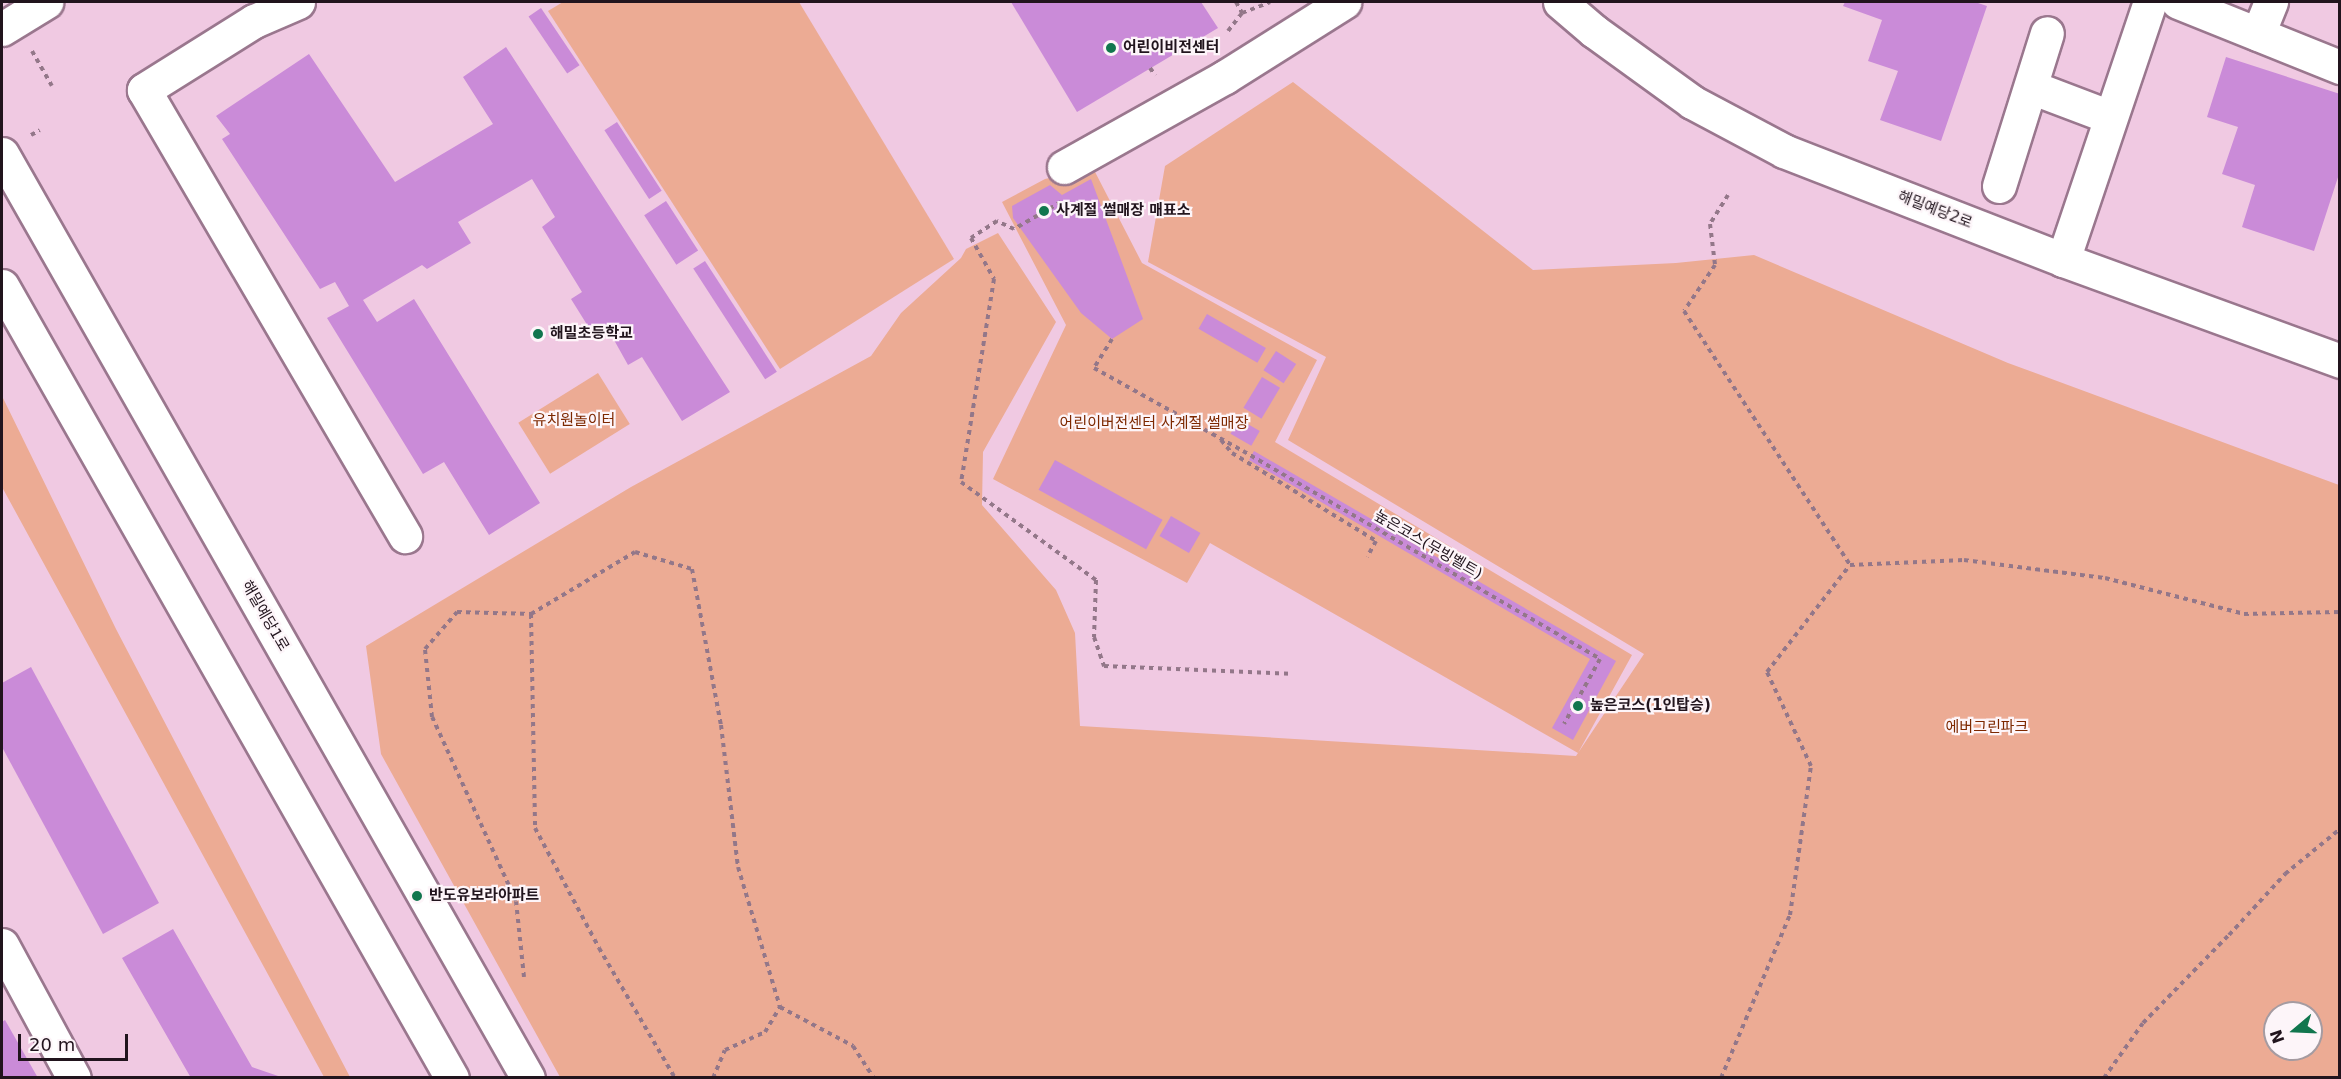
<!DOCTYPE html>
<html>
<head>
<meta charset="utf-8">
<style>
	body { margin:0 }
	#map { position:relative; width:2341px; height:1079px; overflow:hidden; background:#f0c9e2; font-family:"DejaVu Sans","Noto Sans KR",sans-serif }
	div>[style] { position:absolute }
	[style*='--x'] { left:calc(var(--x)*1px); top:calc(var(--y)*1px); width:calc(var(--w)*1px); rotate:calc(var(--a)*1deg) }
	.green>* { inset:0; background:#ecab94; transform-origin:0 0 }
	.building>* { inset:0; background:#ca8bd8; transform-origin:0 0 }
	.path>* { height:4px; margin-top:-2px; transform-origin:0; background:repeating-linear-gradient(90deg,#937789 0 4.5px,transparent 0 9px) }
	.roads { filter:drop-shadow(2px 0 #9a778e) drop-shadow(-2px 0 #9a778e) drop-shadow(0 2px #9a778e) drop-shadow(0 -2px #9a778e) }
	.minor>* { height:33px; margin:-16.5px; padding:0 16.5px; transform-origin:16.5px; border-radius:16.5px; background:#fff }
	.dots>* { width:16px; height:16px; translate:-50% -50%; box-sizing:border-box; border:3px solid #fdf5f9; border-radius:50% }
	span { translate:-50% -50%; white-space:nowrap; text-align:center; line-height:1.15; -webkit-text-stroke:4.5px #fdf5f9; paint-order:stroke }
	.poi-label { font-size:15px; color:#21141d; font-weight:700 }
	.left { translate:0 -50%; text-align:left }
	.street-label { font-size:15px; color:#21141d }
	.park-label { font-size:15px; color:#7d2800 }
	.frame { position:absolute; inset:0; border:3px solid #21141d; pointer-events:none }
	.north { position:absolute; left:2263px; top:1001px; width:60px; height:60px; box-sizing:border-box; background:#fdf5f9; border:2px solid #a59ba1; border-radius:50%; rotate:251deg; font-size:16px; font-weight:700; line-height:24px; text-align:center; color:#21141d }
	.north::after { content:''; display:block; margin:auto; width:21px; height:27px; background:#11764e; clip-path:polygon(50% 0,100% 100%,50% 72%,0 100%) }
	.scale { position:absolute; left:18px; top:1034px; width:110px; height:27px; box-sizing:border-box; border:3px solid #21141d; border-top:0; padding-left:8px; font-size:18px; line-height:21px; white-space:nowrap; color:#21141d; -webkit-text-stroke:4px #fdf5f9; paint-order:stroke }
</style>
</head>
<body>
<div id="map">
	<div class="green">
		<div style="clip-path:polygon(563px 2px,799px 2px,954px 259px,780px 369px,548px 11px)"></div>
		<div style="clip-path:polygon(evenodd,1293px 82px,1533px 270px,1676px 263px,1754px 255px,2008px 363px,2339px 485px,2339px 1077px,560px 1077px,381px 754px,366px 646px,631px 487px,871px 356px,901px 313px,961px 258px,966px 249px,998px 233px,1056px 322px,983px 452px,982px 505px,1056px 590px,1075px 633px,1080px 726px,1576px 756px,1578px 753px,1210px 543px,1187px 583px,993px 479px,1066px 325px,1002px 202px,1045px 179px,1093px 168px,1142px 263px,1317px 360px,1275px 442px,1632px 655px,1578px 753px,1644px 654px,1288px 440px,1326px 357px,1148px 262px,1165px 166px,1293px 82px,2275px 1013px,2311px 1013px,2311px 1049px,2275px 1049px,2275px 1013px)"></div>
		<div style="left:598px;top:373px;width:60px;height:94px;rotate:58deg"></div>
		<div style="clip-path:polygon(2px 396px,116px 629px,350px 1077px,324px 1077px,2px 487px)"></div>
	</div>
	<div class="building">
		<div style="clip-path:polygon(1011px 2px,1201px 2px,1218px 28px,1077px 112px)"></div>
		<div style="clip-path:polygon(1845px 2px,1975px 2px,1987px 6px,1941px 141px,1880px 120px,1898px 71px,1868px 61px,1882px 20px,1843px 6px)"></div>
		<div style="left:541px;top:8px;width:69px;height:15px;rotate:56deg"></div>
		<div style="clip-path:polygon(506px 47px,730px 392px,682px 421px,642px 357px,628px 365px,609px 331px,596px 339px,571px 299px,582px 292px,542px 227px,555px 217px,532px 179px,458px 222px,471px 243px,427px 269px,422px 265px,363px 300px,377px 322px,414px 299px,540px 503px,489px 535px,444px 462px,423px 474px,327px 318px,349px 306px,335px 282px,320px 289px,222px 139px,230px 134px,216px 116px,309px 54px,395px 182px,493px 124px,463px 77px)"></div>
		<div style="clip-path:polygon(2226px 57px,2340px 94px,2340px 171px,2314px 251px,2242px 227px,2255px 185px,2222px 174px,2238px 127px,2207px 117px)"></div>
		<div style="left:617px;top:122px;width:82px;height:15px;rotate:57deg"></div>
		<div style="clip-path:polygon(1091px 179px,1143px 319px,1112px 339px,1081px 313px,1013px 218px,1012px 206px,1050px 185px,1062px 195px)"></div>
		<div style="left:666px;top:201px;width:59px;height:26px;rotate:57deg"></div>
		<div style="left:705px;top:261px;width:132px;height:14px;rotate:57deg"></div>
		<div style="left:1207px;top:314px;width:68px;height:17px;rotate:30deg"></div>
		<div style="left:1276px;top:351px;width:24px;height:23px;rotate:33deg"></div>
		<div style="left:1262px;top:377px;width:21px;height:36px;rotate:31deg"></div>
		<div style="left:1239px;top:419px;width:24px;height:17px;rotate:30deg"></div>
		<div style="clip-path:polygon(1254px 451px,1616px 661px,1573px 740px,1552px 728px,1590px 659px,1249px 460px)"></div>
		<div style="left:1055px;top:460px;width:123px;height:34px;rotate:29deg"></div>
		<div style="left:1171px;top:516px;width:34px;height:23px;rotate:30deg"></div>
		<div style="clip-path:polygon(31px 667px,159px 903px,103px 934px,2px 747px,2px 683px)"></div>
		<div style="clip-path:polygon(173px 929px,252px 1067px,284px 1078px,191px 1078px,122px 958px)"></div>
		<div style="clip-path:polygon(5px 1020px,38px 1078px,2px 1078px,2px 1022px)"></div>
	</div>
	<div class="path">
		<div style="--x:1236;--y:2;--w:13;--a:61"></div>
		<div style="--x:1242;--y:13;--w:30;--a:-21"></div>
		<div style="--x:1228;--y:31;--w:23;--a:-52"></div>
		<div style="--x:32;--y:51;--w:40;--a:60.3"></div>
		<div style="--x:1150;--y:68;--w:9;--a:54"></div>
		<div style="--x:31;--y:135;--w:10;--a:-29"></div>
		<div style="--x:1728;--y:195;--w:34;--a:122"></div>
		<div style="--x:1710;--y:224;--w:41;--a:83"></div>
		<div style="--x:1715;--y:265;--w:55;--a:124"></div>
		<div style="--x:1684;--y:311;--w:303;--a:56.8"></div>
		<div style="--x:1061;--y:202;--w:54;--a:150.1"></div>
		<div style="--x:1014;--y:229;--w:19;--a:-155"></div>
		<div style="--x:997;--y:221;--w:31;--a:147"></div>
		<div style="--x:971;--y:238;--w:47;--a:60.7"></div>
		<div style="--x:994;--y:279;--w:206;--a:99.2"></div>
		<div style="--x:961;--y:482;--w:167;--a:36"></div>
		<div style="--x:1096;--y:580;--w:57;--a:92"></div>
		<div style="--x:1094;--y:637;--w:31;--a:71"></div>
		<div style="--x:1104;--y:666;--w:187;--a:2.4"></div>
		<div style="--x:1112;--y:339;--w:34;--a:122"></div>
		<div style="--x:1094;--y:368;--w:171;--a:29.1"></div>
		<div style="--x:1243;--y:451;--w:413;--a:30.2"></div>
		<div style="--x:1600;--y:659;--w:74;--a:119"></div>
		<div style="--x:1221;--y:440;--w:17;--a:50"></div>
		<div style="--x:1232;--y:453;--w:169;--a:31.4"></div>
		<div style="--x:1376;--y:541;--w:18;--a:119"></div>
		<div style="--x:531;--y:614;--w:121;--a:-30.8"></div>
		<div style="--x:635;--y:552;--w:59;--a:16.6"></div>
		<div style="--x:692;--y:569;--w:159;--a:79.5"></div>
		<div style="--x:721;--y:725;--w:143;--a:83.2"></div>
		<div style="--x:738;--y:867;--w:146;--a:73.3"></div>
		<div style="--x:780;--y:1007;--w:83;--a:28.1"></div>
		<div style="--x:853;--y:1046;--w:38;--a:57"></div>
		<div style="--x:524;--y:977;--w:76;--a:-96"></div>
		<div style="--x:516;--y:901;--w:202;--a:-114.5"></div>
		<div style="--x:432;--y:717;--w:68;--a:-95.9"></div>
		<div style="--x:425;--y:649;--w:49;--a:-49.1"></div>
		<div style="--x:457;--y:612;--w:74;--a:1.5"></div>
		<div style="--x:531;--y:614;--w:214;--a:88.9"></div>
		<div style="--x:535;--y:828;--w:136;--a:61.9"></div>
		<div style="--x:599;--y:948;--w:151;--a:59.7"></div>
		<div style="--x:713;--y:1078;--w:30;--a:-67"></div>
		<div style="--x:725;--y:1050;--w:44;--a:-24.2"></div>
		<div style="--x:765;--y:1032;--w:29;--a:-59"></div>
		<div style="--x:1721;--y:1078;--w:177;--a:-67.1"></div>
		<div style="--x:1790;--y:915;--w:150;--a:-82"></div>
		<div style="--x:1811;--y:766;--w:104;--a:-115.1"></div>
		<div style="--x:1767;--y:672;--w:135;--a:-52.2"></div>
		<div style="--x:1850;--y:565;--w:114;--a:-2.5"></div>
		<div style="--x:1964;--y:560;--w:142;--a:7.3"></div>
		<div style="--x:2105;--y:578;--w:144;--a:14.5"></div>
		<div style="--x:2244;--y:614;--w:96;--a:-1.2"></div>
		<div style="--x:2104;--y:1078;--w:67;--a:-54.7"></div>
		<div style="--x:2143;--y:1023;--w:123;--a:-45.7"></div>
		<div style="--x:2229;--y:935;--w:83;--a:-47.4"></div>
		<div style="--x:2285;--y:874;--w:71;--a:-39.3"></div>
	</div>
	<div class="roads">
		<div class="minor">
			<div style="--x:298;--y:2;--w:48;--a:156.6"></div>
			<div style="--x:254;--y:21;--w:130;--a:147.9"></div>
			<div style="--x:144;--y:90;--w:517;--a:59.66"></div>
			<div style="--x:1560;--y:2;--w:45;--a:40.5"></div>
			<div style="--x:1594;--y:31;--w:121;--a:35.9"></div>
			<div style="--x:1692;--y:102;--w:104;--a:28"></div>
			<div style="--x:1784;--y:151;--w:300;--a:21.3"></div>
			<div style="--x:2063;--y:260;--w:295;--a:20"></div>
			<div style="--x:2178;--y:2;--w:175;--a:21.9"></div>
			<div style="--x:2;--y:29;--w:52;--a:-31.5"></div>
			<div style="--x:2258;--y:34;--w:35;--a:-68"></div>
			<div style="--x:2031;--y:87;--w:85;--a:20.8"></div>
			<div style="--x:2;--y:154;--w:1063;--a:60.35"></div>
			<div style="--x:1064;--y:167;--w:184;--a:-29.2"></div>
			<div style="--x:1225;--y:77;--w:141;--a:-32.2"></div>
			<div style="--x:1999;--y:186;--w:160;--a:-72.6"></div>
			<div style="--x:2063;--y:260;--w:272;--a:-71.4"></div>
			<div style="--x:2;--y:286;--w:911;--a:60.4"></div>
			<div style="--x:2;--y:945;--w:151;--a:61.6"></div>
		</div>
	</div>
	<div class="dots">
		<div style="left:1111px;top:48px;background:#11764e"></div>
		<div style="left:1044px;top:211px;background:#11764e"></div>
		<div style="left:538px;top:334px;background:#11764e"></div>
		<div style="left:1578px;top:706px;background:#11764e"></div>
		<div style="left:417px;top:896px;background:#11764e"></div>
	</div>
	<div class="poi-label">
		<span class="left" style="left:1123px;top:48px">어린이비전센터</span>
		<span class="left" style="left:1056px;top:211px">사계절 썰매장 매표소</span>
		<span class="left" style="left:550px;top:334px">해밀초등학교</span>
		<span class="left" style="left:1590px;top:706px">높은코스(1인탑승)</span>
		<span class="left" style="left:429px;top:896px">반도유보라아파트</span>
	</div>
	<div class="street-label">
		<span style="left:1935px;top:210px;rotate:21deg">해밀예당2로</span>
		<span style="left:1428px;top:545px;rotate:30deg">높은코스(무빙벨트)</span>
		<span style="left:265px;top:616px;rotate:60deg">해밀예당1로</span>
	</div>
	<div class="park-label">
		<span style="left:574px;top:421px">유치원놀이터</span>
		<span style="left:1154px;top:424px">어린이버전센터 사계절 썰매장</span>
		<span style="left:1987px;top:728px">에버그린파크</span>
	</div>
	<div class="frame"></div>
	<div class="north">N</div>
	<div class="scale">20 m</div>
</div>
</body>
</html>
